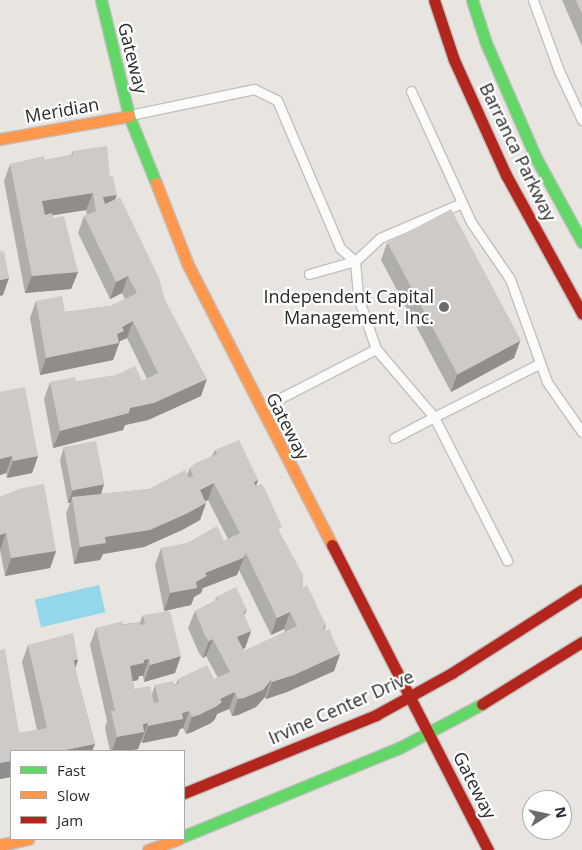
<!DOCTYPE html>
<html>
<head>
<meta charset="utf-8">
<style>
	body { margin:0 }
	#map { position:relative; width:582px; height:850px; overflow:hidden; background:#e8e4e0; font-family:"Open Sans",sans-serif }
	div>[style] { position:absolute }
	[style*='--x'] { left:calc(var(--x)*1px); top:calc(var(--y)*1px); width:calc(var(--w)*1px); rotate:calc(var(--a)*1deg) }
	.water>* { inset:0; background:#93d7ea; transform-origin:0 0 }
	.roads { filter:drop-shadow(1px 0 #c2c0c1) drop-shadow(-1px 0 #c2c0c1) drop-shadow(0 1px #c2c0c1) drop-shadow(0 -1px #c2c0c1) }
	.lane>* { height:9px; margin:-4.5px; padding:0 4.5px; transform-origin:4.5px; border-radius:4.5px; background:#fcfbfa }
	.fast>* { height:11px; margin:-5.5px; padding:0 5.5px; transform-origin:5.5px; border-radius:5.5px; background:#63d668 }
	.slow>* { height:11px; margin:-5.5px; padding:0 5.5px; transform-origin:5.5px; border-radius:5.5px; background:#ff974d }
	.jam>* { height:11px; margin:-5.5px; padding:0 5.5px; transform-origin:5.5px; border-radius:5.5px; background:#b3261e }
	.wall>* { inset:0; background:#b0aeab }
	.shaded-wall>* { inset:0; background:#908d8b }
	.building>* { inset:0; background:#cdcac7; transform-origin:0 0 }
	.dots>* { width:14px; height:14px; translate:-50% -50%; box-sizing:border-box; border:2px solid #fff; border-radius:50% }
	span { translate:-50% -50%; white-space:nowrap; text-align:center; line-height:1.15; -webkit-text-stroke:4.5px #fff; paint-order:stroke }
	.street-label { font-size:18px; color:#2a2a2a }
	.poi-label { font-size:18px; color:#2a2a2a }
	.right { translate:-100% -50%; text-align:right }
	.legend { position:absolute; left:10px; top:750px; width:175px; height:90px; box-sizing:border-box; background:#fff; border:1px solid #aaa; margin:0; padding:6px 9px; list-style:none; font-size:15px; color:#2a2a2a }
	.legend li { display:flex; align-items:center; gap:10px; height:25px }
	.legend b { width:25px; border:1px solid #aaa }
	.north { position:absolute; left:522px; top:790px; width:50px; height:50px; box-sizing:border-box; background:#fff; border:1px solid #aaa; border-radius:50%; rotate:80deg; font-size:14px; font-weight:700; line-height:20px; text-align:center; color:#2a2a2a }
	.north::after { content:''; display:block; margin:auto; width:18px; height:22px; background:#6c6b6a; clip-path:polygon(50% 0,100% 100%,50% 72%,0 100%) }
</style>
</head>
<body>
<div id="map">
	<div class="water">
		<div style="left:99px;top:585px;width:28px;height:66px;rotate:77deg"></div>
	</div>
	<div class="roads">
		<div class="lane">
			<div style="--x:533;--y:0;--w:76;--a:69.9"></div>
			<div style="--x:559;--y:71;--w:54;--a:64.9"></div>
			<div style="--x:411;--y:91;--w:144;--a:65.4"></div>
			<div style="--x:471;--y:222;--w:69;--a:55.6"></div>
			<div style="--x:510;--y:279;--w:109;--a:70.2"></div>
			<div style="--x:547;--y:382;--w:61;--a:55"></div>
			<div style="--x:130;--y:115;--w:127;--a:-11.8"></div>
			<div style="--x:254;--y:89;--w:25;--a:26"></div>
			<div style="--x:277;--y:100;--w:161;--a:66.9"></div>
			<div style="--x:340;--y:248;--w:20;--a:41"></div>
			<div style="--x:462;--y:203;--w:89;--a:156.9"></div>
			<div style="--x:380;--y:238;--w:34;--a:137"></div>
			<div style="--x:355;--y:261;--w:36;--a:85"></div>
			<div style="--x:358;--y:297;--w:55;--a:70.9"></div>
			<div style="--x:376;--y:349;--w:89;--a:49.5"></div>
			<div style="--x:434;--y:417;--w:118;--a:-26.8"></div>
			<div style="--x:309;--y:274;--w:48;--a:-15.8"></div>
			<div style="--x:263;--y:407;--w:127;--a:-27.2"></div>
			<div style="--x:394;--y:438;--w:45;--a:-27.7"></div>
			<div style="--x:434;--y:417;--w:161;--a:63"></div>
		</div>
		<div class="fast">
			<div style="--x:101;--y:0;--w:119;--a:76.4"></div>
			<div style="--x:129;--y:116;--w:72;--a:68.1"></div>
			<div style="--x:472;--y:0;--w:45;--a:72"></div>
			<div style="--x:486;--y:43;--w:125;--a:66.5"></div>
			<div style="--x:536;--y:158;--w:96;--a:61.3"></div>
			<div style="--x:184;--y:836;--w:232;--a:-22.3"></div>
			<div style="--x:399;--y:748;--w:94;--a:-27.9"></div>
		</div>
		<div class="slow">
			<div style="--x:0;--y:139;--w:131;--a:-10.1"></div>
			<div style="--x:156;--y:183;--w:88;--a:68.7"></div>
			<div style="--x:188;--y:265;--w:315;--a:62.8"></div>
			<div style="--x:0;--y:845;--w:29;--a:-12"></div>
			<div style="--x:148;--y:850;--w:32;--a:-20"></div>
		</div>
		<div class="jam">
			<div style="--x:434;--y:0;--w:63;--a:71.6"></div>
			<div style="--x:454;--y:60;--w:126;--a:65.7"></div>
			<div style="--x:506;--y:175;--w:158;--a:61.2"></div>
			<div style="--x:332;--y:545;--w:343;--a:62.9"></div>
			<div style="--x:482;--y:704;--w:118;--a:-31.8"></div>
			<div style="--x:184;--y:793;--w:207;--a:-22.1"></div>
			<div style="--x:376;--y:715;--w:87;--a:-28.9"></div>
			<div style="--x:452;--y:673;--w:154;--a:-32.6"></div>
		</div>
	</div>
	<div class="wall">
		<div style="clip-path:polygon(562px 0,582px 0,582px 46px)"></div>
		<div style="clip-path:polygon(73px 151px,110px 177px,115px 199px,165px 300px,201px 396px,148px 420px,125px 425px,123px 430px,53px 448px,44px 399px,50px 382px,76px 381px,142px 381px,147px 379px,127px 338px,120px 341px,113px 360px,40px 375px,30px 318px,36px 301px,65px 312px,111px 306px,125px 299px,122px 293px,110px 299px,81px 239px,78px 233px,84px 216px,87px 215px,86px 210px,53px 215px,53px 218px,78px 272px,71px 289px,25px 293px,4px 181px,10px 164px,45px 160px,71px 155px)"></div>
		<div style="clip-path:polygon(387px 243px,520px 341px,514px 358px,451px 392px,381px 260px)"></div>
		<div style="clip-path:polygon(0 392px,38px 456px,32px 473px,7px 478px,6px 473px,0 475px)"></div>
		<div style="clip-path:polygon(64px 447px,104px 484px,101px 494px,149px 489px,187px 475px,190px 468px,212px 456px,215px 450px,258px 480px,256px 486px,280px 533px,303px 588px,326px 625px,325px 630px,340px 654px,334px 671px,287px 692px,266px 699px,265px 697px,256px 707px,238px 715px,232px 716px,229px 709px,225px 710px,217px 714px,215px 719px,211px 723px,192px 732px,186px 734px,183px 728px,180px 729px,177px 736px,142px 743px,141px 740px,138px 749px,128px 751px,110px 751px,105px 728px,107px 721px,90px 645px,96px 628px,140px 622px,143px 615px,175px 673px,144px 682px,143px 676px,139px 676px,138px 680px,133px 681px,134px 689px,152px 694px,155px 685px,176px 684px,178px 679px,214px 679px,218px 678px,206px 656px,203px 658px,199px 653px,188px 628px,195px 611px,215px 601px,216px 597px,247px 610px,244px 616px,251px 631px,245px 648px,243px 649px,244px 651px,285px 632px,284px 629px,271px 635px,239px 570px,237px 575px,203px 588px,201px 593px,194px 597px,191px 605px,164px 611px,155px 565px,161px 548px,224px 541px,228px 539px,208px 500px,205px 501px,206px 503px,200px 520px,182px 530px,144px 547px,103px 554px,100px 560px,74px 564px,66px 514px,70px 503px,68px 503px,60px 460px)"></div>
		<div style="clip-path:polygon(0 497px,56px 551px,50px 568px,5px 576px,0 550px)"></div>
		<div style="clip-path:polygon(28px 645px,78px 660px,75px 668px,76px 672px,95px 744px,92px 751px,11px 751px,11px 777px,0 779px,0 650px,19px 733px,37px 730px,22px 662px)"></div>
	</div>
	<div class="shaded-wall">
		<div style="clip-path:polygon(93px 193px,86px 210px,36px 218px,42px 201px)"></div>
		<div style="clip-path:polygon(117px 195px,110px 212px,96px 214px,103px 197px)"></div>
		<div style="clip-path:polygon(78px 272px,71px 289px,25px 293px,32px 276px)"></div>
		<div style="clip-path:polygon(128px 276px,122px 293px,110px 299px,116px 282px)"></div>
		<div style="clip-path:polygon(9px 278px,3px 295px,0 296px,0 280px)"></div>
		<div style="clip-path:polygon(133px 321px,127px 338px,120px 341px,113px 360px,40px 375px,46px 358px,117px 334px,122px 327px)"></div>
		<div style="clip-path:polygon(520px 341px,514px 358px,451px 392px,457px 375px)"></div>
		<div style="clip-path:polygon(207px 379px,201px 396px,148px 420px,125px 425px,123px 430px,53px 448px,60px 431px,130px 408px)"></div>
		<div style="clip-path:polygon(12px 456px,6px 473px,0 475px,0 459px)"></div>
		<div style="clip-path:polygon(38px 456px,32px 473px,7px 478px,13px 461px)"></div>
		<div style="clip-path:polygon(258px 480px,252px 497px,254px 482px)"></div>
		<div style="clip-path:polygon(214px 483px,208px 500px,194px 507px,200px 490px)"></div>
		<div style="clip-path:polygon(104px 484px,100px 497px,72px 497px,70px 503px,68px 503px,73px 490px)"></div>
		<div style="clip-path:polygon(206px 503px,200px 520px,182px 530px,144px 547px,103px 554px,100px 560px,74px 564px,80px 547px,105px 537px)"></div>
		<div style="clip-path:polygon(6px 533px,0 550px,0 535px)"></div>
		<div style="clip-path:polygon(56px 551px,50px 568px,5px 576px,11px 558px)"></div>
		<div style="clip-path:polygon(246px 553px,239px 570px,237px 575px,203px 588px,201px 593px,194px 597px,191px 605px,164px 611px,170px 593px,196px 582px,205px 573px)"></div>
		<div style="clip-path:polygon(290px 612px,284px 629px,271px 635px,277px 618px)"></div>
		<div style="clip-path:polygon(251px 631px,245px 648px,231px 654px,237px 637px)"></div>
		<div style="clip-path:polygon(213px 639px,206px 656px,203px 658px,209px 641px)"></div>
		<div style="clip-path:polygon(340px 654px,334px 671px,287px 692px,266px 699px,272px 682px)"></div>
		<div style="clip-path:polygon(181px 656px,175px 673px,144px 682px,150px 665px)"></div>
		<div style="clip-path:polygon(149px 659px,143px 676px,139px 676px,138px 680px,123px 683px,130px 666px,144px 660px)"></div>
		<div style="clip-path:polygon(74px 660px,78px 660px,72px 677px)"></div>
		<div style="clip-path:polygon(271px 680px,265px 697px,256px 707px,238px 715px,232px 716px,238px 699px)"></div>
		<div style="clip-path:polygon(235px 692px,229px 709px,217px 714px,215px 719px,211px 723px,192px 732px,186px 734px,192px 717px,220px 699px)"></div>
		<div style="clip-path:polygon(189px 711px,183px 728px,180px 729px,177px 736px,142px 743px,148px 726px)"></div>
		<div style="clip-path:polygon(148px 723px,138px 749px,128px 751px,112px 751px,117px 737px,143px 724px)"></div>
		<div style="clip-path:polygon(95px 744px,92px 751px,60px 751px)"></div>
		<div style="clip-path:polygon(11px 761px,11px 777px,0 779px,0 763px)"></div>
	</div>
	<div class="building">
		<div style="clip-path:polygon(576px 0,582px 0,582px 14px)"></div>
		<div style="clip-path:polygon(107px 146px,110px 177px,113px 176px,117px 195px,103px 197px,105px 204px,120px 197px,159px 278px,165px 300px,207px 379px,154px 403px,130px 408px,129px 413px,60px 431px,50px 382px,75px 377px,76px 381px,116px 375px,135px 366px,142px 381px,158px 373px,133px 321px,122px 327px,124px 331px,117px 334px,119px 343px,46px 358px,36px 301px,62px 296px,65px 312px,111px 306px,137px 293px,128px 276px,116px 282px,87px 222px,84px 216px,96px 211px,93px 193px,42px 201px,45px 215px,52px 213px,53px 218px,64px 216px,78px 272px,32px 276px,10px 164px,44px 156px,45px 160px,73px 155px,73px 151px)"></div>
		<div style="left:451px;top:209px;width:149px;height:72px;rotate:62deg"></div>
		<div style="clip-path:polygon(0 249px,1px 252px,4px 251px,9px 278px,0 280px)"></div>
		<div style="clip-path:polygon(25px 387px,38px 456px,13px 461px,12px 456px,0 459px,0 392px)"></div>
		<div style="clip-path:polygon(239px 440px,258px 480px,254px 482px,256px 486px,261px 484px,265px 489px,282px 527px,278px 529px,303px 575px,303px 588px,307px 585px,326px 625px,323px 627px,325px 631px,329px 629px,340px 654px,294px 675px,272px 682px,271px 680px,263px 690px,244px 698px,238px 699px,235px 692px,232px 693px,220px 699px,222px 702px,217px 706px,199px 715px,192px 717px,189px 711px,182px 713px,183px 719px,148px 726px,148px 723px,143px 724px,144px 732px,117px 737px,111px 711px,115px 711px,114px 706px,96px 628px,123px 621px,123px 625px,140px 622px,140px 625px,145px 624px,143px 615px,170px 611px,181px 656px,150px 665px,149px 659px,144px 660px,144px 663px,130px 666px,134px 689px,150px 686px,154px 703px,159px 702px,155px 685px,173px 681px,174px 685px,179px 683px,178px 679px,207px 665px,214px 679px,230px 672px,213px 639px,209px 641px,205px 636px,195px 611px,218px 599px,216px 597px,236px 587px,247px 610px,243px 612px,251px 631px,237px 637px,244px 651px,297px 626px,290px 612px,277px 618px,246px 553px,243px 558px,205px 573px,207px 576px,196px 582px,197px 588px,170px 593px,161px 548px,187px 543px,217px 526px,224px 541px,240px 533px,214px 483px,200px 490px,206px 503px,188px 513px,150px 530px,105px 537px,106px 543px,80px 547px,72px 497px,149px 489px,185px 470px,189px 478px,193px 476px,190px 468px,194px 464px,217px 454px,215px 450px)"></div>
		<div style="left:96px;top:441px;width:44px;height:33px;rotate:79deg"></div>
		<div style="clip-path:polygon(44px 484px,56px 551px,11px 558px,6px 533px,0 535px,0 497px,19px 489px)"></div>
		<div style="clip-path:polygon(73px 633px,78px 660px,74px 660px,76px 672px,95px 744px,60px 751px,11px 751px,11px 761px,0 763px,0 650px,5px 649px,19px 733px,47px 728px,28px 645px)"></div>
	</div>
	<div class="dots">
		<div style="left:444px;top:307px;background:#6c6b6a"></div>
	</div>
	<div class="street-label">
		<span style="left:133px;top:58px;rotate:76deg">Gateway</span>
		<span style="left:62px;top:110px;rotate:-10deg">Meridian</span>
		<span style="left:518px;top:152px;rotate:64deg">Barranca Parkway</span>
		<span style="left:288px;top:426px;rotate:63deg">Gateway</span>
		<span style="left:341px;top:707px;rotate:-24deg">Irvine Center Drive</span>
		<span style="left:475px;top:785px;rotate:63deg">Gateway</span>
	</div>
	<div class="poi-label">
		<span class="right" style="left:434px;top:307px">Independent Capital<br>Management, Inc.</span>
	</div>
	<ul class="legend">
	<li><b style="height:6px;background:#63d668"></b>Fast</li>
	<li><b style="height:6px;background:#ff974d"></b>Slow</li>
	<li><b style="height:6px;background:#b3261e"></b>Jam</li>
	</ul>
	<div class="north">N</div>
</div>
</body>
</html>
